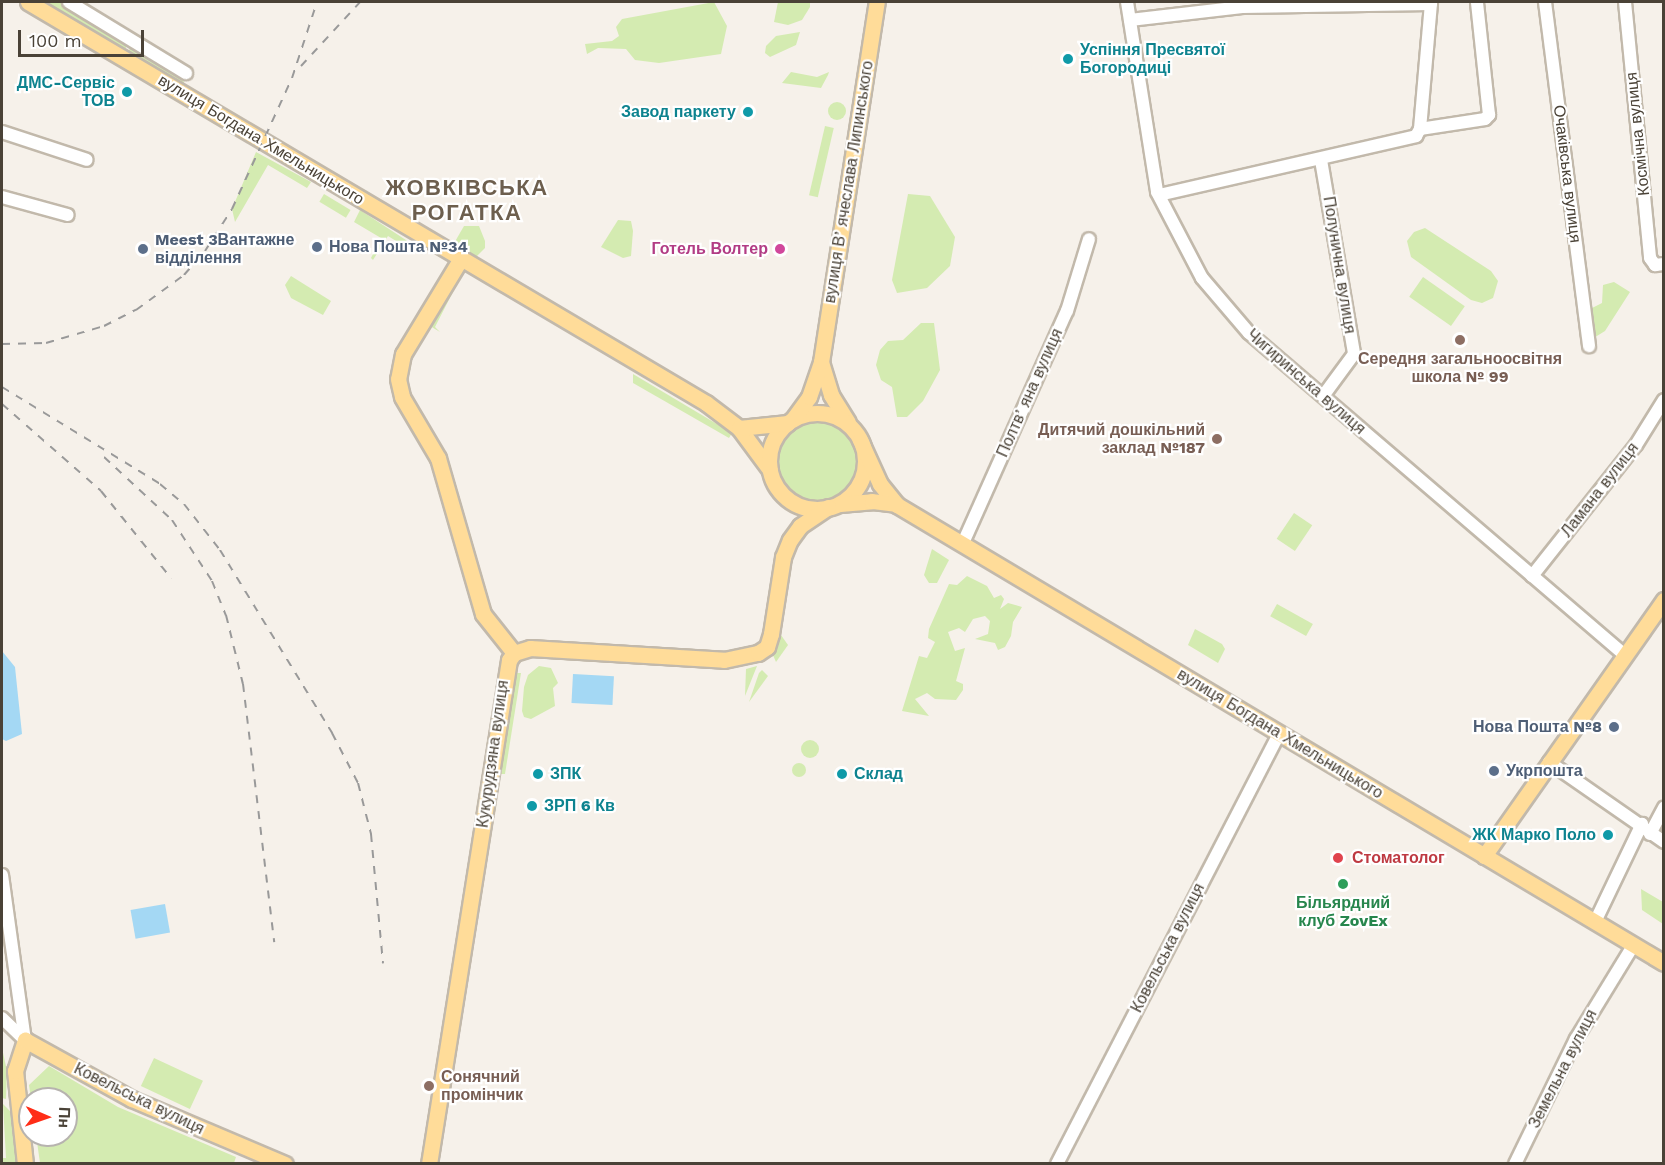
<!DOCTYPE html>
<html>
<head>
<meta charset="utf-8">
<style>
	body { margin:0 }
	#map { position:relative; width:1665px; height:1165px; overflow:hidden; background:#f6f1ea; font-family:"Work Sans",sans-serif }
	div>[style] { position:absolute }
	[style*='--x'] { left:calc(var(--x)*1px); top:calc(var(--y)*1px); width:calc(var(--w)*1px); rotate:calc(var(--a)*1deg) }
	.green>* { inset:0; background:#d4ebb1; transform-origin:0 0 }
	.round { border-radius:50% }
	.water>* { inset:0; background:#a4d8f4; transform-origin:0 0 }
	.roads { filter:drop-shadow(2px 0 #c2b9ab) drop-shadow(-2px 0 #c2b9ab) drop-shadow(0 2px #c2b9ab) drop-shadow(0 -2px #c2b9ab) }
	.minor>* { height:12px; margin:-6px; padding:0 6px; transform-origin:6px; border-radius:6px; background:#fff }
	.major>* { height:15px; margin:-7.5px; padding:0 7.5px; transform-origin:7.5px; border-radius:7.5px; background:#ffdc99 }
	.major>.ring { margin:-7.5px; padding:0; box-sizing:content-box; background:none; border:15px solid #ffdc99; border-radius:50% }
	.rail>* { height:2px; margin-top:-1px; transform-origin:0; background:repeating-linear-gradient(90deg,#999 0 8px,transparent 0 16px) }
	.dots>* { width:16px; height:16px; translate:-50% -50%; box-sizing:border-box; border:3px solid #fff; border-radius:50% }
	span { translate:-50% -50%; white-space:nowrap; text-align:center; line-height:1.15; -webkit-text-stroke:4.5px #fff; paint-order:stroke }
	.culture-label { font-size:16px; color:#0d838f; font-weight:700 }
	.left { translate:0 -50%; text-align:left }
	.right { translate:-100% -50%; text-align:right }
	.street-label { font-size:16px; color:#4a4237 }
	.service-label { font-size:16px; color:#4e5e75; font-weight:700 }
	.hotel-label { font-size:16px; color:#b23c85; font-weight:700 }
	.education-label { font-size:16px; color:#785e54; font-weight:700 }
	.health-label { font-size:16px; color:#be3a42; font-weight:700 }
	.leisure-label { font-size:16px; color:#27864d; font-weight:700 }
	.district-label { font-size:22px; color:#6d5f4e; font-weight:700; letter-spacing:1.5px }
	.frame { position:absolute; inset:0; border:3px solid #4a4237; pointer-events:none }
	.north { position:absolute; left:18px; top:1087px; width:60px; height:60px; box-sizing:border-box; background:#fff; border:2px solid #b7b3af; border-radius:50%; rotate:92deg; font-size:16px; font-weight:700; line-height:24px; text-align:center; color:#4a4237 }
	.north::after { content:''; display:block; margin:auto; width:21px; height:27px; background:#ff2d17; clip-path:polygon(50% 0,100% 100%,50% 72%,0 100%) }
	.scale { position:absolute; left:18px; top:30px; width:126px; height:27px; box-sizing:border-box; border:3px solid #4a4237; border-top:0; padding-left:8px; font-size:18px; line-height:21px; white-space:nowrap; color:#4a4237; -webkit-text-stroke:4px #fff; paint-order:stroke }
</style>
</head>
<body>
<div id="map">
	<div class="green">
		<div style="clip-path:polygon(45px 2px,69px 2px,129px 41px,125px 50px)"></div>
		<div style="clip-path:polygon(714px 2px,727px 26px,721px 54px,659px 63px,635px 60px,626px 49px,598px 48px,587px 54px,585px 44px,612px 41px,619px 36px,616px 27px,622px 19px)"></div>
		<div style="clip-path:polygon(778px 2px,810px 2px,810px 7px,802px 20px,788px 25px,774px 22px)"></div>
		<div style="clip-path:polygon(800px 32px,796px 45px,770px 57px,765px 53px,766px 46px,776px 36px)"></div>
		<div style="clip-path:polygon(133px 43px,183px 72px,184px 85px,128px 52px)"></div>
		<div style="clip-path:polygon(791px 72px,817px 77px,829px 72px,828px 75px,821px 88px,782px 83px)"></div>
		<div class="round" style="left:828px;top:102px;width:18px;height:18px"></div>
		<div style="left:825px;top:126px;width:9px;height:71px;rotate:13deg"></div>
		<div style="clip-path:polygon(256px 152px,311px 182px,307px 188px,268px 165px,235px 222px,232px 209px)"></div>
		<div style="left:324px;top:194px;width:31px;height:9px;rotate:31deg"></div>
		<div style="clip-path:polygon(908px 194px,930px 196px,955px 237px,950px 266px,927px 288px,897px 293px,892px 280px)"></div>
		<div style="clip-path:polygon(360px 210px,412px 244px,409px 249px,388px 236px,373px 260px,371px 258px,381px 238px,354px 222px)"></div>
		<div style="clip-path:polygon(618px 220px,631px 221px,633px 231px,631px 256px,623px 258px,601px 247px)"></div>
		<div style="clip-path:polygon(464px 226px,479px 226px,485px 241px,485px 248px,475px 258px,453px 245px)"></div>
		<div style="clip-path:polygon(1425px 228px,1491px 271px,1498px 281px,1493px 298px,1482px 303px,1471px 300px,1411px 257px,1407px 241px,1414px 232px)"></div>
		<div style="clip-path:polygon(291px 276px,331px 301px,323px 315px,291px 298px,285px 285px)"></div>
		<div style="left:1423px;top:277px;width:51px;height:24px;rotate:35deg"></div>
		<div style="clip-path:polygon(1614px 282px,1630px 292px,1605px 331px,1592px 339px,1588px 310px,1602px 303px,1603px 285px)"></div>
		<div style="clip-path:polygon(457px 284px,435px 327px,440px 332px,430px 326px)"></div>
		<div style="clip-path:polygon(921px 323px,934px 323px,940px 370px,923px 401px,907px 417px,897px 417px,892px 387px,881px 380px,876px 365px,880px 350px,888px 341px,903px 340px)"></div>
		<div style="clip-path:polygon(633px 374px,732px 433px,729px 438px,633px 383px)"></div>
		<div class="round" style="left:776px;top:419px;width:82px;height:82px"></div>
		<div style="left:1294px;top:513px;width:22px;height:31px;rotate:34deg"></div>
		<div style="clip-path:polygon(932px 549px,949px 560px,937px 583px,929px 583px,924px 575px)"></div>
		<div style="clip-path:polygon(967px 576px,987px 586px,994px 598px,1001px 595px,1004px 599px,1000px 609px,1008px 603px,1022px 607px,1013px 622px,1011px 636px,1005px 647px,998px 650px,995px 643px,975px 639px,988px 634px,990px 621px,985px 616px,973px 619px,965px 632px,959px 628px,948px 632px,955px 651px,965px 648px,956px 681px,963px 684px,963px 690px,956px 700px,935px 699px,927px 693px,915px 699px,929px 716px,902px 711px,919px 656px,927px 658px,935px 642px,928px 638px,929px 629px,949px 584px,957px 585px)"></div>
		<div style="left:1277px;top:604px;width:41px;height:14px;rotate:29deg"></div>
		<div style="clip-path:polygon(776px 628px,788px 645px,776px 662px,772px 653px)"></div>
		<div style="clip-path:polygon(1195px 629px,1222px 644px,1225px 649px,1218px 663px,1188px 645px)"></div>
		<div style="clip-path:polygon(539px 666px,551px 668px,558px 683px,553px 688px,555px 706px,531px 719px,524px 717px,522px 711px,524px 687px,528px 675px)"></div>
		<div style="clip-path:polygon(757px 666px,745px 696px,746px 669px)"></div>
		<div style="clip-path:polygon(762px 670px,768px 676px,749px 702px,759px 673px)"></div>
		<div style="clip-path:polygon(516px 673px,521px 673px,505px 774px,499px 774px)"></div>
		<div class="round" style="left:801px;top:740px;width:18px;height:18px"></div>
		<div class="round" style="left:792px;top:763px;width:14px;height:14px"></div>
		<div style="clip-path:polygon(1641px 889px,1663px 902px,1663px 924px,1642px 910px)"></div>
		<div style="clip-path:polygon(2px 1048px,7px 1071px,6px 1099px,2px 1098px)"></div>
		<div style="left:154px;top:1058px;width:54px;height:31px;rotate:25deg"></div>
		<div style="clip-path:polygon(49px 1066px,118px 1107px,236px 1157px,234px 1163px,40px 1163px,36px 1135px,66px 1135px,66px 1099px,31px 1099px,29px 1085px)"></div>
		<div style="clip-path:polygon(3px 1104px,10px 1111px,18px 1163px,2px 1164px,2px 1158px,6px 1158px)"></div>
	</div>
	<div class="water">
		<div style="clip-path:polygon(2px 651px,15px 667px,22px 734px,6px 741px,2px 739px)"></div>
		<div style="left:573px;top:674px;width:41px;height:29px;rotate:3deg"></div>
		<div style="left:165px;top:904px;width:29px;height:35px;rotate:80deg"></div>
	</div>
	<div class="roads">
		<div class="minor">
			<div style="--x:69;--y:2;--w:137;--a:31.3"></div>
			<div style="--x:1127;--y:2;--w:192;--a:81"></div>
			<div style="--x:1157;--y:192;--w:97;--a:62.4"></div>
			<div style="--x:1202;--y:278;--w:72;--a:49.5"></div>
			<div style="--x:1249;--y:333;--w:495;--a:40.6"></div>
			<div style="--x:1545;--y:2;--w:347;--a:82.7"></div>
			<div style="--x:1625;--y:2;--w:257;--a:84.4"></div>
			<div style="--x:1650;--y:258;--w:9;--a:54"></div>
			<div style="--x:1655;--y:265;--w:9;--a:-6"></div>
			<div style="--x:1130;--y:20;--w:113;--a:-6.6"></div>
			<div style="--x:1242;--y:7;--w:189;--a:-0.9"></div>
			<div style="--x:1420;--y:129;--w:66;--a:-8.7"></div>
			<div style="--x:1485;--y:119;--w:6;--a:-45"></div>
			<div style="--x:1489;--y:115;--w:114;--a:-96.1"></div>
			<div style="--x:2;--y:132;--w:89;--a:18.2"></div>
			<div style="--x:1321;--y:160;--w:197;--a:80.3"></div>
			<div style="--x:1354;--y:354;--w:52;--a:126.4"></div>
			<div style="--x:1159;--y:195;--w:264;--a:-12.9"></div>
			<div style="--x:1416;--y:136;--w:8;--a:-60"></div>
			<div style="--x:1420;--y:129;--w:127;--a:-85"></div>
			<div style="--x:2;--y:197;--w:68;--a:15.3"></div>
			<div style="--x:963;--y:543;--w:254;--a:-65.9"></div>
			<div style="--x:1067;--y:311;--w:75;--a:-73"></div>
			<div style="--x:1532;--y:576;--w:167;--a:-51.6"></div>
			<div style="--x:1636;--y:445;--w:53;--a:-58.1"></div>
			<div style="--x:1549;--y:762;--w:140;--a:34.8"></div>
			<div style="--x:1650;--y:834;--w:30;--a:-62"></div>
			<div style="--x:2;--y:875;--w:167;--a:82.1"></div>
			<div style="--x:1595;--y:922;--w:109;--a:-64.4"></div>
			<div style="--x:2;--y:1018;--w:32;--a:44"></div>
			<div style="--x:1057;--y:1164;--w:485;--a:-62.7"></div>
			<div style="--x:1515;--y:1164;--w:139;--a:-64"></div>
			<div style="--x:1576;--y:1039;--w:109;--a:-58.5"></div>
		</div>
		<div class="major">
			<div style="--x:28;--y:2;--w:788;--a:30.6"></div>
			<div style="--x:706;--y:403;--w:41;--a:37.1"></div>
			<div style="--x:739;--y:428;--w:52;--a:53.6"></div>
			<div style="--x:460;--y:260;--w:110;--a:121.2"></div>
			<div style="--x:403;--y:354;--w:25;--a:101"></div>
			<div style="--x:398;--y:379;--w:18;--a:77"></div>
			<div style="--x:402;--y:397;--w:71;--a:59.5"></div>
			<div style="--x:438;--y:458;--w:162;--a:73.9"></div>
			<div style="--x:483;--y:614;--w:50;--a:51.5"></div>
			<div style="--x:821;--y:362;--w:34;--a:73"></div>
			<div style="--x:831;--y:395;--w:32;--a:58"></div>
			<div class="ring" style="left:769px;top:413px;width:81px;height:81px"></div>
			<div style="--x:793;--y:419;--w:27;--a:-54"></div>
			<div style="--x:809;--y:397;--w:37;--a:-71"></div>
			<div style="--x:821;--y:362;--w:364;--a:-81.2"></div>
			<div style="--x:739;--y:428;--w:49;--a:-5.8"></div>
			<div style="--x:860;--y:440;--w:48;--a:65.6"></div>
			<div style="--x:880;--y:484;--w:27;--a:51"></div>
			<div style="--x:897;--y:505;--w:893;--a:30.84"></div>
			<div style="--x:840;--y:504;--w:32;--a:-5"></div>
			<div style="--x:872;--y:501;--w:24;--a:7"></div>
			<div style="--x:1484;--y:856;--w:313;--a:-54.9"></div>
			<div style="--x:25;--y:1164;--w:94;--a:-96.1"></div>
			<div style="--x:15;--y:1071;--w:33;--a:-72"></div>
			<div style="--x:25;--y:1040;--w:122;--a:28.9"></div>
			<div style="--x:132;--y:1099;--w:166;--a:23"></div>
			<div style="--x:429;--y:1164;--w:510;--a:-80.98"></div>
			<div style="--x:509;--y:660;--w:9;--a:-54"></div>
			<div style="--x:514;--y:653;--w:17;--a:-17"></div>
			<div style="--x:530;--y:648;--w:194;--a:3.5"></div>
			<div style="--x:724;--y:660;--w:35;--a:-12"></div>
			<div style="--x:758;--y:653;--w:11;--a:-34"></div>
			<div style="--x:767;--y:647;--w:14;--a:-73"></div>
			<div style="--x:771;--y:634;--w:78;--a:-81.1"></div>
			<div style="--x:783;--y:557;--w:18;--a:-68"></div>
			<div style="--x:790;--y:540;--w:17;--a:-54"></div>
			<div style="--x:800;--y:526;--w:34;--a:-34"></div>
		</div>
	</div>
	<div class="rail">
		<div style="--x:301;--y:66;--w:87;--a:-47.3"></div>
		<div style="--x:2;--y:344;--w:44;--a:-1.3"></div>
		<div style="--x:46;--y:343;--w:60;--a:-16.3"></div>
		<div style="--x:104;--y:326;--w:36;--a:-27"></div>
		<div style="--x:136;--y:310;--w:59;--a:-36.1"></div>
		<div style="--x:184;--y:275;--w:32;--a:-49"></div>
		<div style="--x:205;--y:251;--w:50;--a:-57.3"></div>
		<div style="--x:232;--y:209;--w:144;--a:-65.4"></div>
		<div style="--x:292;--y:78;--w:80;--a:-71.8"></div>
		<div style="--x:2;--y:387;--w:185;--a:31.5"></div>
		<div style="--x:160;--y:484;--w:31;--a:40"></div>
		<div style="--x:184;--y:504;--w:58;--a:52"></div>
		<div style="--x:220;--y:550;--w:215;--a:58.5"></div>
		<div style="--x:332;--y:733;--w:56;--a:62.5"></div>
		<div style="--x:358;--y:783;--w:53;--a:75.7"></div>
		<div style="--x:371;--y:834;--w:130;--a:84.7"></div>
		<div style="--x:2;--y:404;--w:132;--a:41.3"></div>
		<div style="--x:101;--y:491;--w:112;--a:51.2"></div>
		<div style="--x:104;--y:457;--w:93;--a:42.8"></div>
		<div style="--x:172;--y:520;--w:73;--a:56.7"></div>
		<div style="--x:212;--y:581;--w:37;--a:68"></div>
		<div style="--x:226;--y:615;--w:71;--a:76.2"></div>
		<div style="--x:243;--y:684;--w:260;--a:83.1"></div>
	</div>
	<div class="dots">
		<div style="left:1068px;top:59px;background:#0f9aa8"></div>
		<div style="left:127px;top:92px;background:#0f9aa8"></div>
		<div style="left:748px;top:112px;background:#0f9aa8"></div>
		<div style="left:317px;top:247px;background:#5c6f8a"></div>
		<div style="left:143px;top:249px;background:#5c6f8a"></div>
		<div style="left:780px;top:249px;background:#d1479c"></div>
		<div style="left:1460px;top:340px;background:#8d6e63"></div>
		<div style="left:1217px;top:439px;background:#8d6e63"></div>
		<div style="left:1614px;top:727px;background:#5c6f8a"></div>
		<div style="left:1494px;top:771px;background:#5c6f8a"></div>
		<div style="left:538px;top:774px;background:#0f9aa8"></div>
		<div style="left:842px;top:774px;background:#0f9aa8"></div>
		<div style="left:532px;top:806px;background:#0f9aa8"></div>
		<div style="left:1608px;top:835px;background:#0f9aa8"></div>
		<div style="left:1338px;top:858px;background:#e0444e"></div>
		<div style="left:1343px;top:884px;background:#2e9e5b"></div>
		<div style="left:429px;top:1086px;background:#8d6e63"></div>
	</div>
	<div class="culture-label">
		<span class="left" style="left:1080px;top:59px">Успіння Пресвятої<br>Богородиці</span>
		<span class="right" style="left:115px;top:92px">ДМС-Сервіс<br>ТОВ</span>
		<span class="right" style="left:736px;top:112px">Завод паркету</span>
		<span class="left" style="left:550px;top:774px">ЗПК</span>
		<span class="left" style="left:854px;top:774px">Склад</span>
		<span class="left" style="left:544px;top:806px">ЗРП 6 Кв</span>
		<span class="right" style="left:1596px;top:835px">ЖК Марко Поло</span>
	</div>
	<div class="street-label">
		<span style="left:1638px;top:134px;rotate:-96deg">Космічна вулиця</span>
		<span style="left:261px;top:140px;rotate:31deg">вулиця Богдана Хмельницького</span>
		<span style="left:1567px;top:174px;rotate:83deg">Очаківська вулиця</span>
		<span style="left:849px;top:182px;rotate:-81deg">вулиця Вʼячеслава Липинського</span>
		<span style="left:1339px;top:265px;rotate:81deg">Полунична вулиця</span>
		<span style="left:1306px;top:382px;rotate:41deg">Чигиринська вулиця</span>
		<span style="left:1030px;top:393px;rotate:-66deg">Полтвʼяна вулиця</span>
		<span style="left:1600px;top:490px;rotate:-52deg">Ламана вулиця</span>
		<span style="left:1280px;top:734px;rotate:31deg">вулиця Богдана Хмельницького</span>
		<span style="left:493px;top:754px;rotate:-82deg">Кукурудзяна вулиця</span>
		<span style="left:1168px;top:948px;rotate:-63deg">Ковельська вулиця</span>
		<span style="left:1563px;top:1069px;rotate:-63deg">Земельна вулиця</span>
		<span style="left:139px;top:1099px;rotate:26deg">Ковельська вулиця</span>
	</div>
	<div class="service-label">
		<span class="left" style="left:155px;top:249px">Meest 3Вантажне<br>відділення</span>
		<span class="left" style="left:329px;top:247px">Нова Пошта №34</span>
		<span class="right" style="left:1602px;top:727px">Нова Пошта №8</span>
		<span class="left" style="left:1506px;top:771px">Укрпошта</span>
	</div>
	<div class="hotel-label">
		<span class="right" style="left:768px;top:249px">Готель Волтер</span>
	</div>
	<div class="education-label">
		<span style="left:1460px;top:368px">Середня загальноосвітня<br>школа № 99</span>
		<span class="right" style="left:1205px;top:439px">Дитячий дошкільний<br>заклад №187</span>
		<span class="left" style="left:441px;top:1086px">Сонячний<br>промінчик</span>
	</div>
	<div class="health-label">
		<span class="left" style="left:1352px;top:858px">Стоматолог</span>
	</div>
	<div class="leisure-label">
		<span style="left:1343px;top:912px">Більярдний<br>клуб ZovEx</span>
	</div>
	<div class="district-label">
		<span style="left:467px;top:200px">ЖОВКІВСЬКА<br>РОГАТКА</span>
	</div>
	<div class="frame"></div>
	<div class="north">Пн</div>
	<div class="scale">100 m</div>
</div>
</body>
</html>
